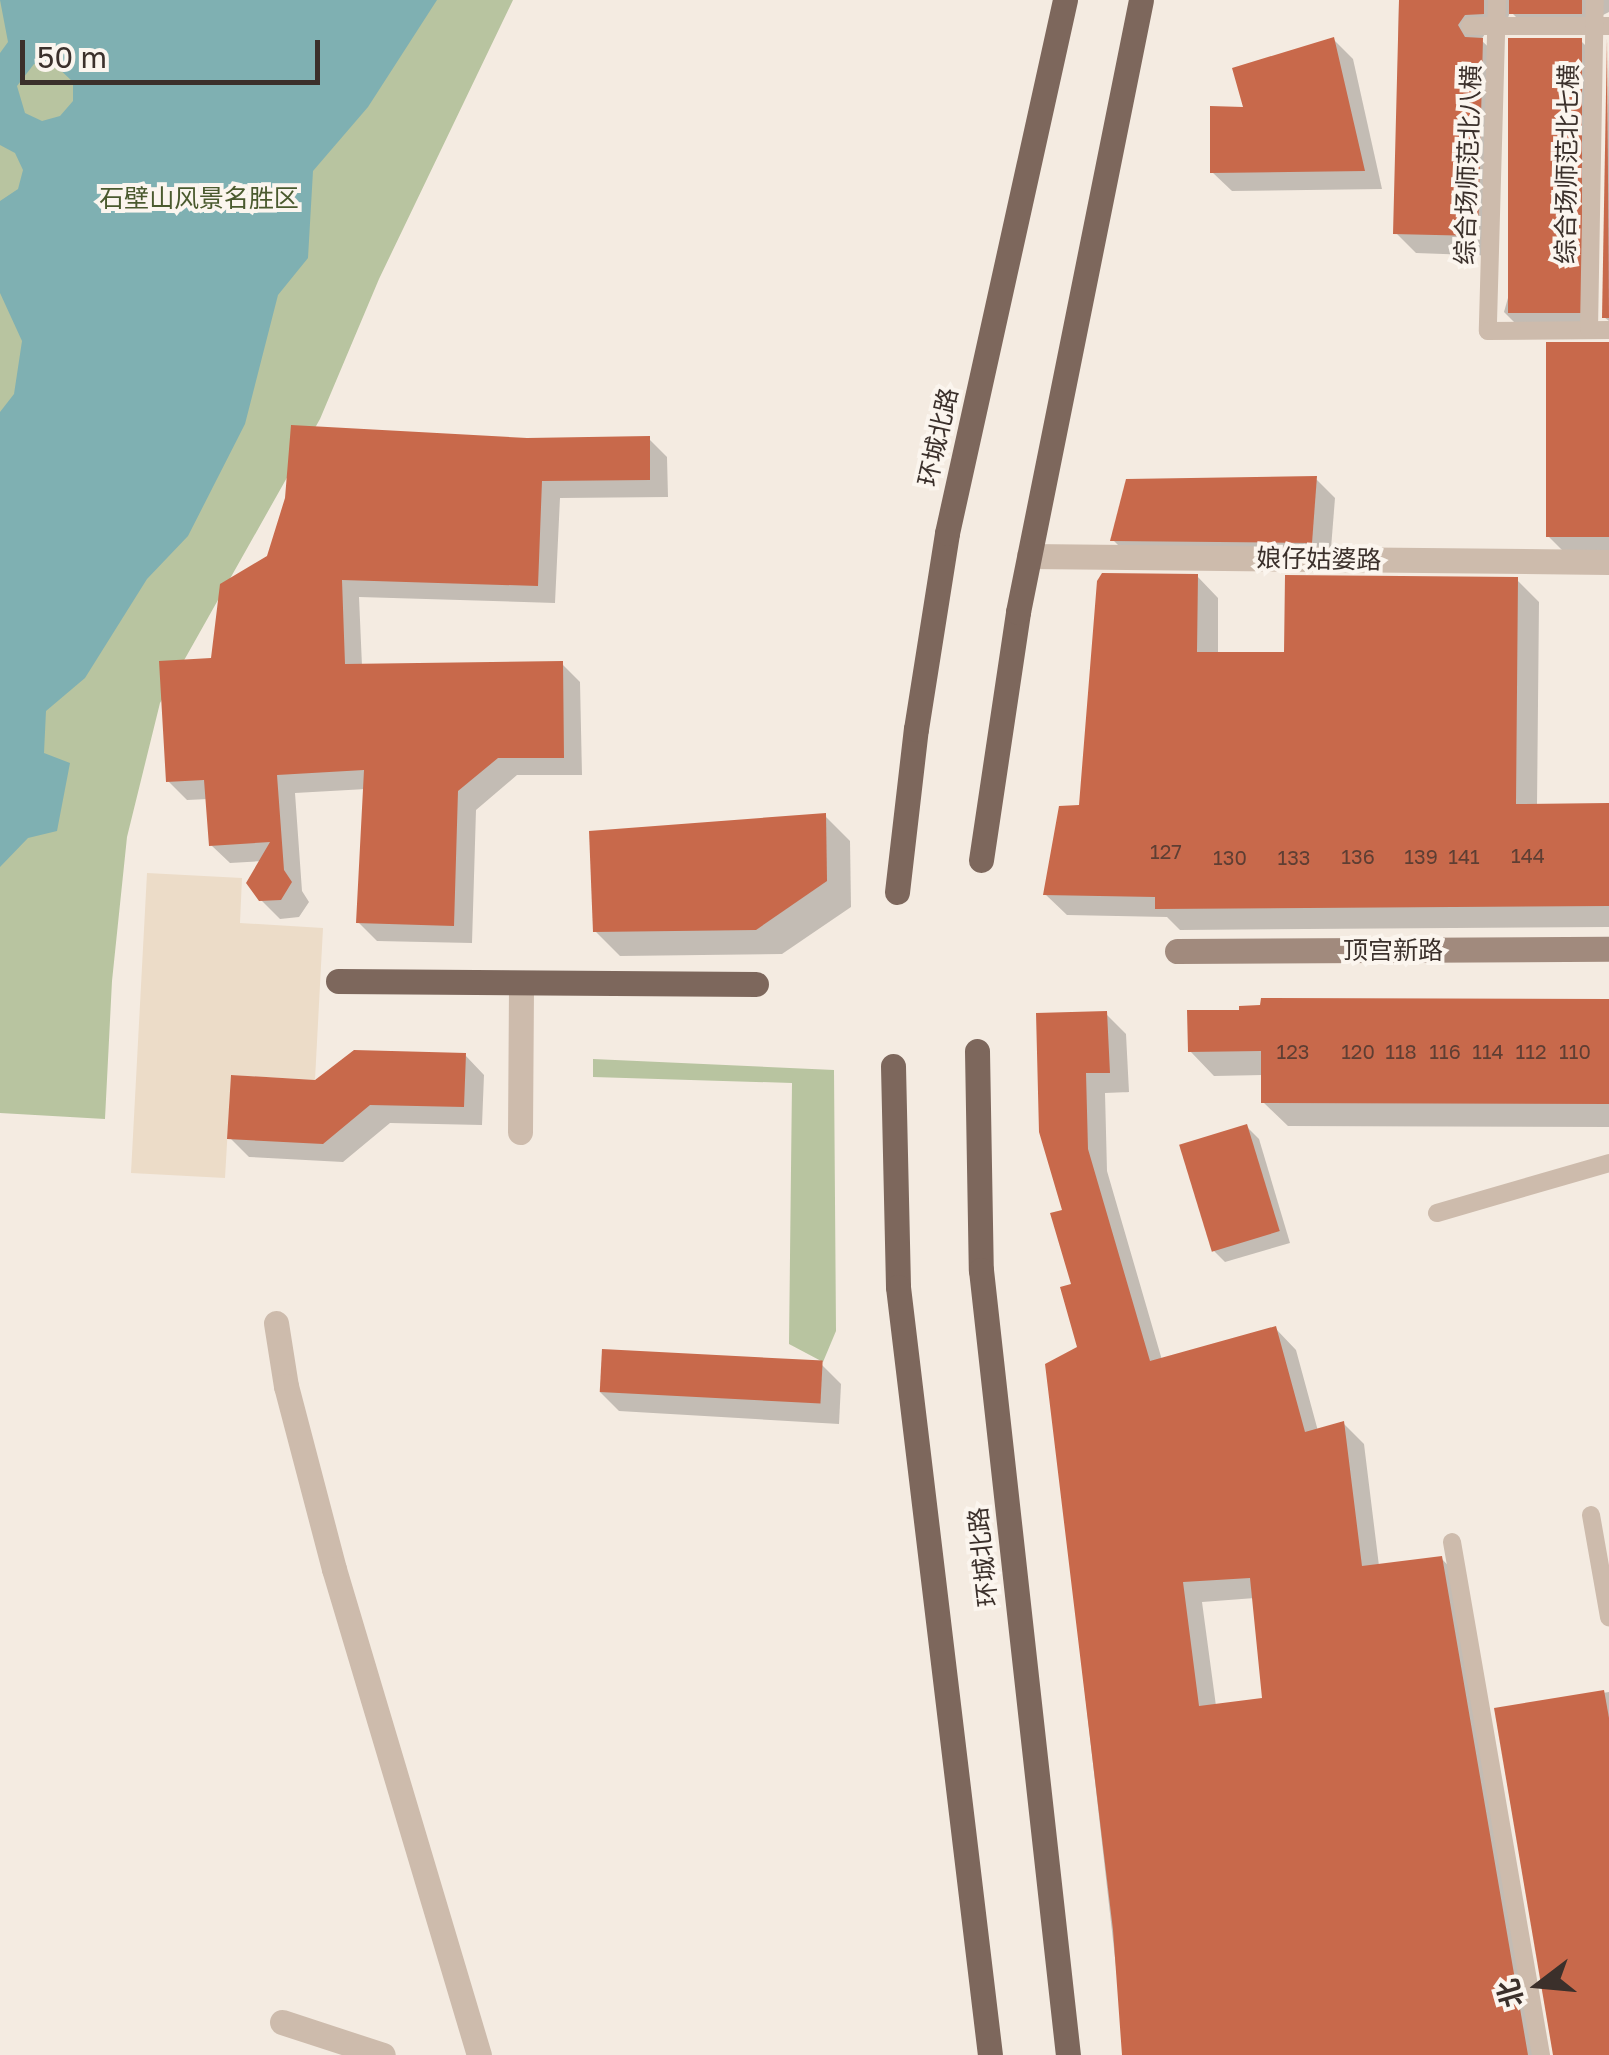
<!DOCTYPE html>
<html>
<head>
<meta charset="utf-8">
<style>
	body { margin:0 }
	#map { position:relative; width:1609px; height:2055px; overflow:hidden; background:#f4ebe1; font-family:"Golos Text","Noto Sans SC",sans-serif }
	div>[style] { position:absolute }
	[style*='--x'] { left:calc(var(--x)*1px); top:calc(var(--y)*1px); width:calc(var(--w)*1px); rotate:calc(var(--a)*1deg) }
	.green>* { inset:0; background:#b8c4a0 }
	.plaza>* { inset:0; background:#ecdcc8 }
	.water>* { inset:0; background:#7fb0b2 }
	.shadow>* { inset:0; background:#0003 }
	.building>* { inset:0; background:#c8694b; transform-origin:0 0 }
	.lane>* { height:18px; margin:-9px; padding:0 9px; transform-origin:9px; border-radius:9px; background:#cdbbac }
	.street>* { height:25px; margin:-12.5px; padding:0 12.5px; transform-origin:12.5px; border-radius:12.5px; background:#cdbbac }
	.secondary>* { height:25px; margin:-12.5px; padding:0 12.5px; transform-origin:12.5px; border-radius:12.5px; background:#a18a7d }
	.primary>* { height:25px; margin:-12.5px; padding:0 12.5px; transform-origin:12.5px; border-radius:12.5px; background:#7d675c }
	span { translate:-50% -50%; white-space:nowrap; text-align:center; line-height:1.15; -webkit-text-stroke:8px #fbf5ee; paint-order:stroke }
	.number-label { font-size:20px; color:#5e3e33 }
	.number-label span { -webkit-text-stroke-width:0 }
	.street-label { font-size:25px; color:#3b302b }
	.park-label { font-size:25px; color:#4a5a2e }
	.north { position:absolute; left:1489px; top:1935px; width:100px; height:100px; -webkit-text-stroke:8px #fbf5ee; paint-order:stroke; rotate:254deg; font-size:28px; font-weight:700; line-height:40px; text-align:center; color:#3b302b }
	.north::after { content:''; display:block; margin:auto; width:35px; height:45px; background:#3b302b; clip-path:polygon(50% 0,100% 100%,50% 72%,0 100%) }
	.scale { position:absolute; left:20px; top:40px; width:300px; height:45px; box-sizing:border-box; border:5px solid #3b302b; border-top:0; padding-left:12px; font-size:30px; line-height:35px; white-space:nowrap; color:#3b302b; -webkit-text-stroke:8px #fbf5ee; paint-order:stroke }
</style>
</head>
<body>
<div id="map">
	<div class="green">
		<div style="clip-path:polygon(0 0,513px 0,379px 279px,320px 419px,160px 703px,127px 837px,112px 981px,105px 1119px,0 1113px)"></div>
		<div style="clip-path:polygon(593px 1059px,834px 1070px,836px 1331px,823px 1362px,789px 1344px,792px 1083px,593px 1077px)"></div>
	</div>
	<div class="plaza">
		<div style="clip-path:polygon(147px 873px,242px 878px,240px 923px,323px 928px,315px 1080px,231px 1075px,225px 1178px,131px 1173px)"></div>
	</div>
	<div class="water">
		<div style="clip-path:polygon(evenodd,0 0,437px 0,368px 107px,313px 171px,308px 258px,278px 295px,245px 424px,188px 536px,147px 579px,85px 678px,46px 711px,44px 753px,70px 763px,57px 831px,28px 838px,0 867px,0 412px,14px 394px,22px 341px,0 293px,0 201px,18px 189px,23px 170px,15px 153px,0 145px,0 53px,8px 42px,0 0,53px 63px,73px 82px,73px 101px,60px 116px,42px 121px,25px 113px,17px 86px,34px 64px,53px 63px)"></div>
	</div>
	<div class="shadow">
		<div style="clip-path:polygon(1399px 0,1609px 0,1609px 12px,1603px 15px,1532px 33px,1510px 11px,1504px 33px,1485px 34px,1481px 40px,1503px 61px,1498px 256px,1416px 253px,1395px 232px)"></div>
		<div style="clip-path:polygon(1334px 40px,1353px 59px,1382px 189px,1232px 191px,1212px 172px,1246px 110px)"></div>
		<div style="clip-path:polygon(1581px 41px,1600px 60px,1595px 336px,1523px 331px,1504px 312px)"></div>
		<div style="clip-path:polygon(1609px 56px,1609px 321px,1604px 317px)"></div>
		<div style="clip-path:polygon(1609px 345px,1609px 557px,1568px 556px,1548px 536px)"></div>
		<div style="clip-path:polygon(648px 438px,667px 457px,668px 497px,560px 498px,555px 603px,359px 597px,362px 666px,562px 664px,580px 682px,582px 775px,517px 775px,476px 810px,472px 943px,377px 941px,358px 922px,366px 789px,295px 793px,302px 891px,309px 902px,299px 917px,280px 919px,261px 900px,262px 861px,230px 863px,211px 845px,208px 799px,187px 800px,168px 781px,214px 661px,527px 440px)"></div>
		<div style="clip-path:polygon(1316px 479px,1335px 498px,1330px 561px,1132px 559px,1113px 540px)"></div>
		<div style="clip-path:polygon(1197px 576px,1218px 598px,1218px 654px,1287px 654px,1517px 580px,1539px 602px,1537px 806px,1609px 806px,1609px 927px,1180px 930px,1167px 917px,1067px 915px,1045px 894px,1082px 808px)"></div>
		<div style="clip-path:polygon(825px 816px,850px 841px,851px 907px,782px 954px,620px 956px,595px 931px)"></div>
		<div style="clip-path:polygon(1609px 1001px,1609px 1127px,1288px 1126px,1263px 1102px,1263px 1075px,1214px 1076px,1190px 1051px,1242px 1012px,1263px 1008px)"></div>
		<div style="clip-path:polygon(evenodd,1106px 1014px,1126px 1034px,1129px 1092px,1105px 1093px,1107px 1171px,1162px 1360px,1276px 1329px,1296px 1350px,1318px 1431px,1344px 1424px,1364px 1444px,1379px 1566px,1441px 1558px,1461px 1579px,1546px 2055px,1126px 2055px,1048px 1366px,1080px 1348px,1065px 1211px,1042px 1131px,1106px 1014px,1255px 1598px,1265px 1701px,1216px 1706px,1202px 1602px,1255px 1598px)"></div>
		<div style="clip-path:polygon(465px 1055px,484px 1075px,482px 1125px,390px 1123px,343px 1162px,249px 1157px,230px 1138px,316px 1083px)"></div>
		<div style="clip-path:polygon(1247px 1127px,1259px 1139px,1290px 1243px,1225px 1262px,1213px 1250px)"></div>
		<div style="clip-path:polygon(822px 1365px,841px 1384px,839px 1424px,619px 1411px,600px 1392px)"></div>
		<div style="clip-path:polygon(1609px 1692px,1609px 2055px,1555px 2055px,1496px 1710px)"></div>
	</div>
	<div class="building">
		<div style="clip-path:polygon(1399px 0,1484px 0,1484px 14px,1465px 15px,1458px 25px,1465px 37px,1483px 38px,1478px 236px,1393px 234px)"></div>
		<div style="left:1509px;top:0;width:73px;height:14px"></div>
		<div style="clip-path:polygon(1334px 37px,1365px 171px,1210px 173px,1210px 106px,1243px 107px,1232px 68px)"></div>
		<div style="left:1508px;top:38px;width:74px;height:275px"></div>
		<div style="clip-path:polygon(1607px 38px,1609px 318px,1602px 318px)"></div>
		<div style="left:1609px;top:342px;width:195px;height:63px;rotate:90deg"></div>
		<div style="clip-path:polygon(291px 425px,527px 438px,650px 436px,650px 480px,542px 481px,538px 586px,342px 580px,345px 664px,563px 661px,564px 758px,498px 758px,458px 791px,454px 926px,356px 923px,364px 770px,277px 775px,284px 870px,292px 882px,281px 900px,259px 901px,246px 883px,270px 842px,209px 846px,204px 780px,166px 782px,159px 661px,211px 658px,220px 584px,267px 556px,285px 498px)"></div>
		<div style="clip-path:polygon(1317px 476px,1312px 543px,1110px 541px,1126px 479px)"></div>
		<div style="clip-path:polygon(1102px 573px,1198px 574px,1197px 652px,1284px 652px,1285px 575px,1518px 577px,1516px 804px,1609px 803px,1609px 906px,1155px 909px,1155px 897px,1043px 895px,1059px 806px,1079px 805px,1097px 581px)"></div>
		<div style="clip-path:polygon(826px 813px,827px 881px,756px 930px,593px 932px,589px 831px)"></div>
		<div style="clip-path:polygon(1261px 998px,1609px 999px,1609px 1104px,1261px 1103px,1261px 1051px,1188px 1052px,1187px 1010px,1239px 1010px,1239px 1006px,1260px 1005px)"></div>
		<div style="clip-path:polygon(evenodd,1107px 1011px,1110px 1073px,1086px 1073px,1088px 1149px,1150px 1361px,1276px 1326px,1305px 1432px,1344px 1421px,1362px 1566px,1442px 1556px,1528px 2055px,1122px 2055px,1113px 1930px,1045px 1364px,1077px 1347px,1060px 1287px,1071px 1284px,1050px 1213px,1062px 1210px,1039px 1132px,1036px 1013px,1107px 1011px,1250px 1578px,1262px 1698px,1199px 1706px,1183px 1582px,1250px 1578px)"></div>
		<div style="clip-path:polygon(354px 1050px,466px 1053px,464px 1107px,370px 1105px,323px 1144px,227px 1139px,231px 1075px,315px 1080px)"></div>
		<div style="left:1247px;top:1124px;width:112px;height:71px;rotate:73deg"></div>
		<div style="left:602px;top:1349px;width:221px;height:43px;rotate:3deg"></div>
		<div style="clip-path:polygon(1604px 1690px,1609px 1718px,1609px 2055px,1553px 2055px,1494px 1708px)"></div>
	</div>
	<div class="lane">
		<div style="--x:1497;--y:0;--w:331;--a:91.6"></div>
		<div style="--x:1488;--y:331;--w:121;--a:-0.5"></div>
		<div style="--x:1470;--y:26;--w:139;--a:0"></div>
		<div style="--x:1589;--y:329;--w:329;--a:-89"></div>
		<div style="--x:1437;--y:1213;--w:179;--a:-16.2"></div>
		<div style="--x:1591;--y:1515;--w:104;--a:80"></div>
		<div style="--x:1452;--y:1542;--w:521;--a:80.16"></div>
	</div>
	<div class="street">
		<div style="--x:1029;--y:556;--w:580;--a:0.59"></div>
		<div style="--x:520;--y:1132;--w:147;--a:-89.6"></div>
		<div style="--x:276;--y:1323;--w:64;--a:81"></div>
		<div style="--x:286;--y:1386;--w:189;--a:75.3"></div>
		<div style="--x:334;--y:1569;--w:507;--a:73.39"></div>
		<div style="--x:282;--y:2022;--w:106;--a:18.1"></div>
	</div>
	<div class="secondary">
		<div style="--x:1177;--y:951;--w:432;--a:-0.3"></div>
	</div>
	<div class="primary">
		<div style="--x:981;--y:860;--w:251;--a:-81.5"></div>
		<div style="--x:1018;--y:612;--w:624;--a:-78.64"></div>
		<div style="--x:897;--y:892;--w:164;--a:-83.4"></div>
		<div style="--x:916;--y:729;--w:198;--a:-81"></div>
		<div style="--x:947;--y:533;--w:546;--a:-77.52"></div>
		<div style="--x:338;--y:981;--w:418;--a:0.4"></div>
		<div style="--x:977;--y:1051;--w:219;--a:89"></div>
		<div style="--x:981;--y:1270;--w:790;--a:83.68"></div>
		<div style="--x:893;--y:1066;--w:221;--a:88.7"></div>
		<div style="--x:898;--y:1287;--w:773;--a:83.17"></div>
	</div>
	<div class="number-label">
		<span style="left:1166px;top:851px">127</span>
		<span style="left:1528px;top:855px">144</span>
		<span style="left:1358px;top:856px">136</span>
		<span style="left:1421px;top:856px">139</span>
		<span style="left:1464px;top:856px">141</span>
		<span style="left:1230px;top:857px">130</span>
		<span style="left:1294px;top:857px">133</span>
		<span style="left:1293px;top:1051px">123</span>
		<span style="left:1358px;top:1051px">120</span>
		<span style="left:1401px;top:1051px">118</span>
		<span style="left:1445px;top:1051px">116</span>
		<span style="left:1488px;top:1051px">114</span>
		<span style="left:1531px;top:1051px">112</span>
		<span style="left:1575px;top:1051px">110</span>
	</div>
	<div class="street-label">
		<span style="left:1567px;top:164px;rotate:-89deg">综合场师范北七横</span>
		<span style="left:1468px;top:165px;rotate:-88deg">综合场师范北八横</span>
		<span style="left:938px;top:437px;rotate:-77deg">环城北路</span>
		<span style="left:1319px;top:559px;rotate:1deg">娘仔姑婆路</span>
		<span style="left:1393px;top:950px">顶宫新路</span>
		<span style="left:983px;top:1557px;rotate:-96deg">环城北路</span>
	</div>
	<div class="park-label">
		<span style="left:199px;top:198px">石壁山风景名胜区</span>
	</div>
	<div class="north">北</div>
	<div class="scale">50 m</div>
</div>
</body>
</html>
